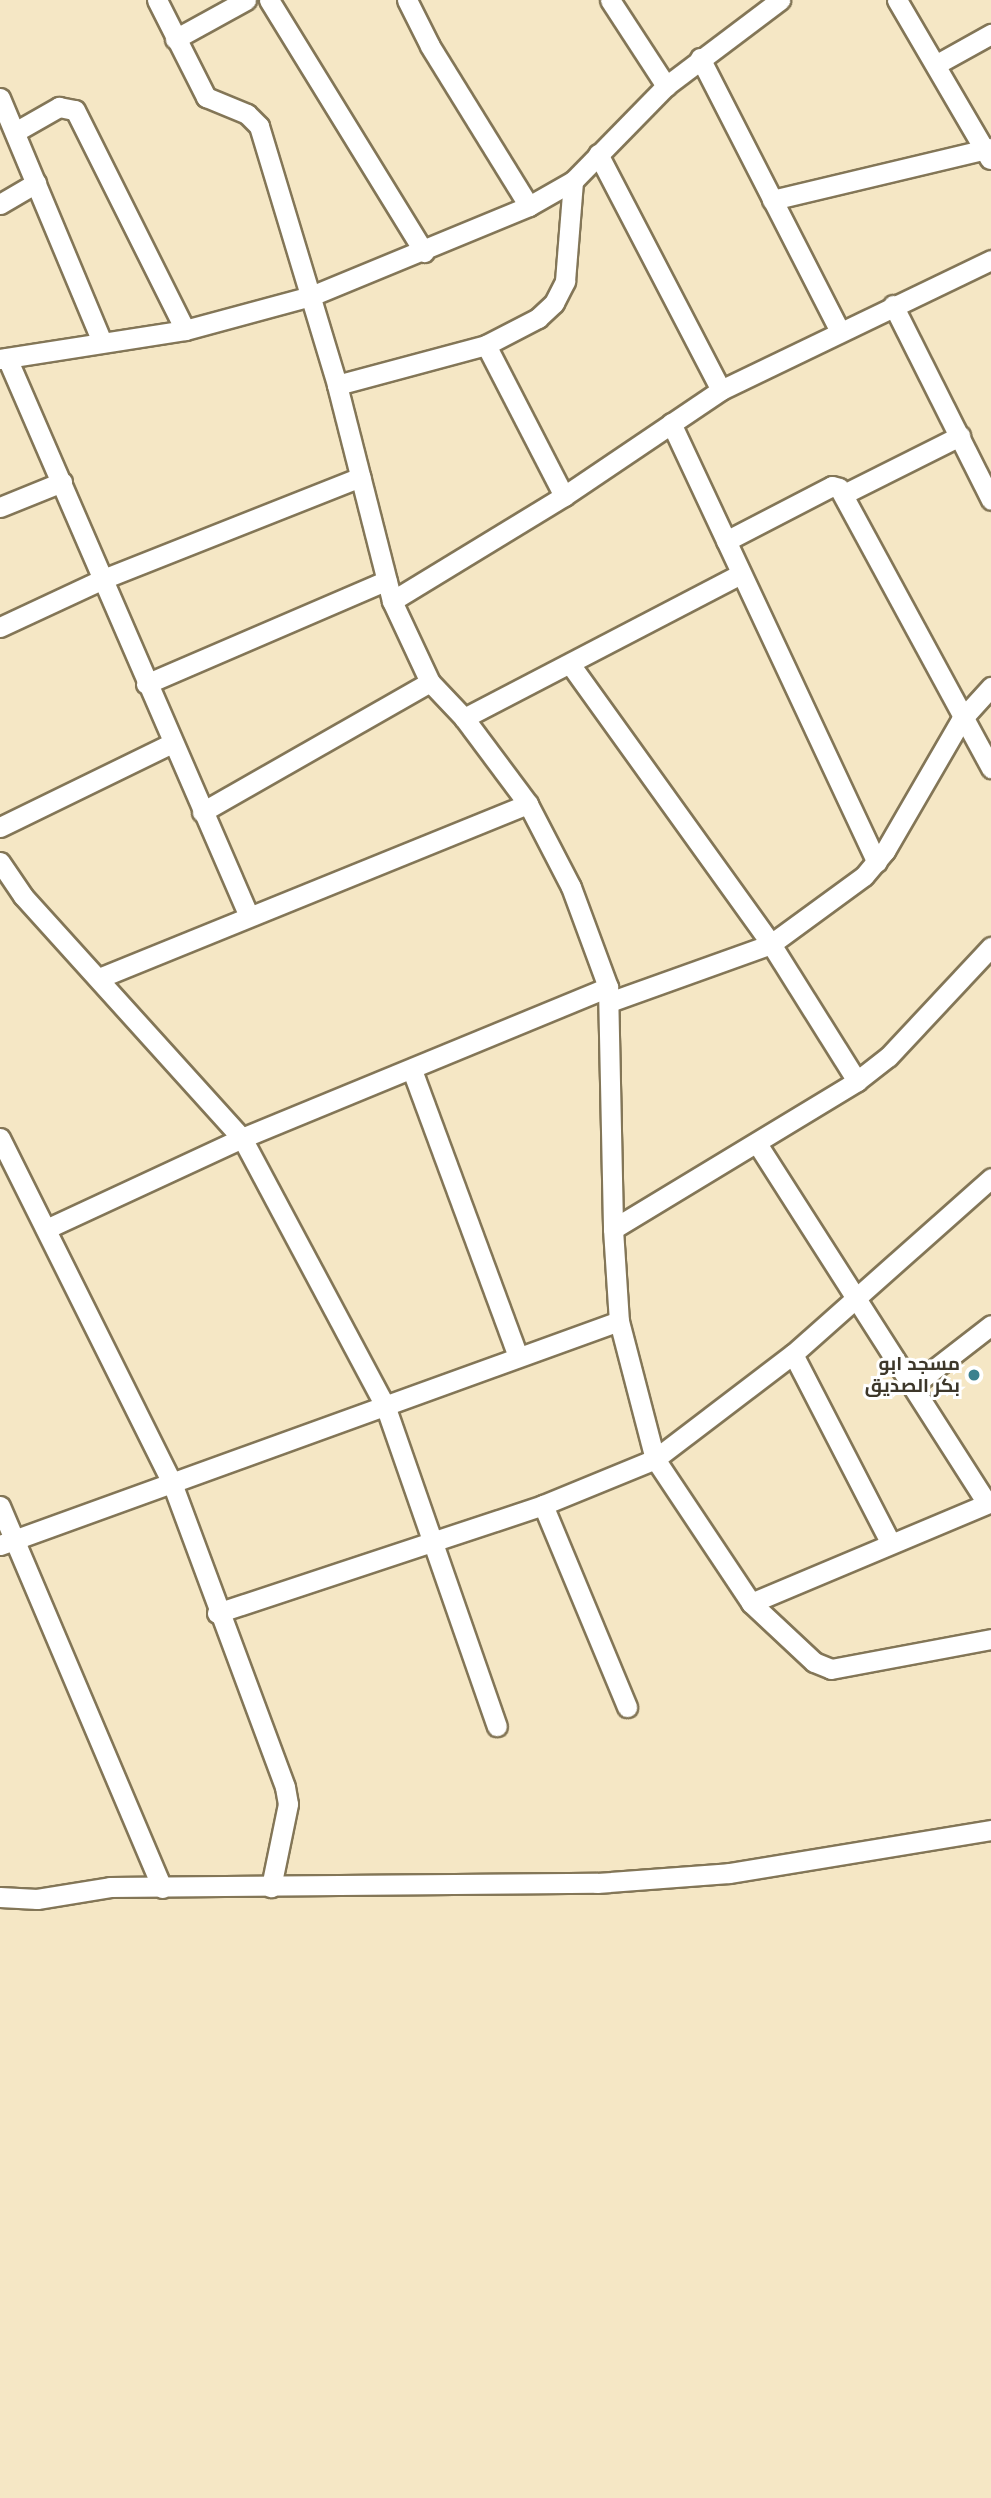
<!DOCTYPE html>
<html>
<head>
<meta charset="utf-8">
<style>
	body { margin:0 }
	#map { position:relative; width:991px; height:2498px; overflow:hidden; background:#f5e7c5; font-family:"Libre Baskerville",Cairo,serif }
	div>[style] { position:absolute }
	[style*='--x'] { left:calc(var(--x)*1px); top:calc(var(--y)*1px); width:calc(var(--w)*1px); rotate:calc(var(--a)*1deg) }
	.roads { filter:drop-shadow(2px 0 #837657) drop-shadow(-2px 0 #837657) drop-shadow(0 2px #837657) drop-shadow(0 -2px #837657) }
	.street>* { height:19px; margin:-9.5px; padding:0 9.5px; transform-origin:9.5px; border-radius:9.5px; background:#fff }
	.dots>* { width:19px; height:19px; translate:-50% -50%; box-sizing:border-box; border:4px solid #fff; border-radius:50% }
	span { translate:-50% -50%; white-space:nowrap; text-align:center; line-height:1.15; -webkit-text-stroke:6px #fff; paint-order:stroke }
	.poi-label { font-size:19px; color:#3d372a; font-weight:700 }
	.right { translate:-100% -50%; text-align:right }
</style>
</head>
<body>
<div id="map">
	<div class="roads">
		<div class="street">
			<div style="--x:157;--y:0;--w:109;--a:63.2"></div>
			<div style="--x:206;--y:97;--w:44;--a:22.5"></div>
			<div style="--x:247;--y:114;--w:17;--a:45"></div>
			<div style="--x:259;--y:126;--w:270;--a:73.2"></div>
			<div style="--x:337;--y:385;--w:223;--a:75.7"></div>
			<div style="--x:392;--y:601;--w:89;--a:64.9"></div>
			<div style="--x:430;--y:682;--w:50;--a:46.6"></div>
			<div style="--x:464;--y:718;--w:107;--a:53.3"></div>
			<div style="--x:528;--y:804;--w:93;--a:62.6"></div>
			<div style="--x:571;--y:887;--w:107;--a:69.7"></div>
			<div style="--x:608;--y:987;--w:242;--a:88.8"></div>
			<div style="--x:613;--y:1229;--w:92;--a:86.3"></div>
			<div style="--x:619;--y:1321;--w:143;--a:75.4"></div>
			<div style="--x:655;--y:1459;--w:173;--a:56.3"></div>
			<div style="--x:751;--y:1603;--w:86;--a:43.1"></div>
			<div style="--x:814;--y:1662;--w:18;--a:22"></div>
			<div style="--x:831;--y:1669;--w:163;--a:-10.6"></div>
			<div style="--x:269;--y:0;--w:296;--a:58.4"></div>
			<div style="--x:407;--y:0;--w:51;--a:63.4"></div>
			<div style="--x:430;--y:46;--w:188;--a:58.3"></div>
			<div style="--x:610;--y:0;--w:103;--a:56.9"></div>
			<div style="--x:897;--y:0;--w:184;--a:59.7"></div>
			<div style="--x:175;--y:39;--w:81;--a:-28.8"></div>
			<div style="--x:700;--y:58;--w:307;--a:62.9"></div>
			<div style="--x:937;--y:64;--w:62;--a:-29.1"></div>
			<div style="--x:0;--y:98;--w:264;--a:67.3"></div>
			<div style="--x:15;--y:132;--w:51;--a:-29.6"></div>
			<div style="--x:59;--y:107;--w:16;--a:11"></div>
			<div style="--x:75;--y:110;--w:246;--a:63.4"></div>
			<div style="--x:598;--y:154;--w:266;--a:62.5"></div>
			<div style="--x:772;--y:200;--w:225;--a:-13.4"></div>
			<div style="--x:0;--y:204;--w:42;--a:-30.3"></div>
			<div style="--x:893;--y:305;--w:218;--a:63.3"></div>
			<div style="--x:486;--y:345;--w:170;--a:62.7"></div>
			<div style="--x:7;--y:358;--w:606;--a:66.57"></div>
			<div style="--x:0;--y:359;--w:187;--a:-8.9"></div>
			<div style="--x:185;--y:330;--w:131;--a:-15.1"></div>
			<div style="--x:311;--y:296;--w:236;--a:-22.4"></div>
			<div style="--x:529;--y:206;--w:51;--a:-29.6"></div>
			<div style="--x:573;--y:181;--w:133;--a:-45.6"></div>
			<div style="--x:666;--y:86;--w:143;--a:-37"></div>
			<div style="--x:337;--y:385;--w:154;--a:-15"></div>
			<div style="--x:486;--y:345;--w:59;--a:-27.4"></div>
			<div style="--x:538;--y:318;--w:22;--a:-43"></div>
			<div style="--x:554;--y:303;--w:25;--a:-63"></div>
			<div style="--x:565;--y:281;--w:100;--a:-85.4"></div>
			<div style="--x:671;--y:423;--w:485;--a:64.9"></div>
			<div style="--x:844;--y:494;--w:130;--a:-26.6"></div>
			<div style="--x:0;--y:507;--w:67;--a:-22"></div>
			<div style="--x:726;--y:541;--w:119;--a:-27.4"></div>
			<div style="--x:832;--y:486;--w:7;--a:16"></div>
			<div style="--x:839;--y:488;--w:319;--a:61.5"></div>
			<div style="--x:392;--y:601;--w:202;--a:-31.4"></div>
			<div style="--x:564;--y:496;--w:189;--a:-34"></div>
			<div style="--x:721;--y:390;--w:300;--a:-25.7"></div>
			<div style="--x:0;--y:627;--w:114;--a:-25"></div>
			<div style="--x:103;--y:579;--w:277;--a:-21.6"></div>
			<div style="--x:570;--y:664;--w:345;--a:54.3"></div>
			<div style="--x:771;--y:944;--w:162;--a:57.9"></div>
			<div style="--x:146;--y:684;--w:262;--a:-23.3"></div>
			<div style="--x:464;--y:718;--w:312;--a:-27.5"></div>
			<div style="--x:202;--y:812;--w:262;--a:-29.7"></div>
			<div style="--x:0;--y:827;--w:191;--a:-26"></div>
			<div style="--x:0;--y:862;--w:41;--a:55.9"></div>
			<div style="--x:23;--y:896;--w:326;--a:47.9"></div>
			<div style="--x:242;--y:1138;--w:306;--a:61.9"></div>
			<div style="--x:386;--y:1408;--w:337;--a:70.8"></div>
			<div style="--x:99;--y:978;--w:463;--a:-22.1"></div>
			<div style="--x:612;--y:1001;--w:169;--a:-19.7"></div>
			<div style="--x:771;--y:944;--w:115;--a:-36.2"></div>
			<div style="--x:864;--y:876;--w:33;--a:-50"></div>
			<div style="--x:885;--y:851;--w:151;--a:-59.9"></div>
			<div style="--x:961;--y:720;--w:45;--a:-47.7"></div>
			<div style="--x:412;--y:1070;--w:305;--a:69.7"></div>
			<div style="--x:0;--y:1138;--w:385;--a:63.5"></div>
			<div style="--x:172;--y:1483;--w:324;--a:69.6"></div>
			<div style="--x:285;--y:1787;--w:17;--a:80"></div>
			<div style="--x:288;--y:1804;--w:85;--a:101.6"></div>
			<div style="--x:758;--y:1145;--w:425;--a:57.4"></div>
			<div style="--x:46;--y:1229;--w:216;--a:-24.9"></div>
			<div style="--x:242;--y:1138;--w:396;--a:-22.4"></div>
			<div style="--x:613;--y:1229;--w:285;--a:-31.2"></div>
			<div style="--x:857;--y:1081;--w:39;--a:-38"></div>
			<div style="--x:888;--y:1057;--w:151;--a:-46.9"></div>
			<div style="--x:793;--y:1354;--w:212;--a:62.7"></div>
			<div style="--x:915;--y:1384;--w:96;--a:-37.8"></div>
			<div style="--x:543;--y:1505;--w:219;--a:67.4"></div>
			<div style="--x:0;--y:1506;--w:415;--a:67"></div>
			<div style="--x:0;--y:1545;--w:658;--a:-19.89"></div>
			<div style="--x:751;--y:1603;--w:260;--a:-22.8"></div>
			<div style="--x:217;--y:1613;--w:343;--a:-18.3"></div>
			<div style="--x:543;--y:1505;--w:121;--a:-22.3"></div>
			<div style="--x:655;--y:1459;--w:173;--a:-37.3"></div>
			<div style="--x:793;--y:1354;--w:265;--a:-41.6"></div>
			<div style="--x:0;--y:1897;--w:37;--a:3"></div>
			<div style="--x:37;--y:1899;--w:74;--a:-9.3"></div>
			<div style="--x:110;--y:1887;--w:487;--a:-0.5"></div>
			<div style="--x:597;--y:1883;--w:132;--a:-4.3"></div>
			<div style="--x:729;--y:1873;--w:266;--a:-9.3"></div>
		</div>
	</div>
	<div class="dots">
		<div style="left:974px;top:1375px;background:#3c818e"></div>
	</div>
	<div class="poi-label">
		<span class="right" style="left:960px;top:1375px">مسجد ابو<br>بكر الصديق</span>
	</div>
</div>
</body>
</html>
